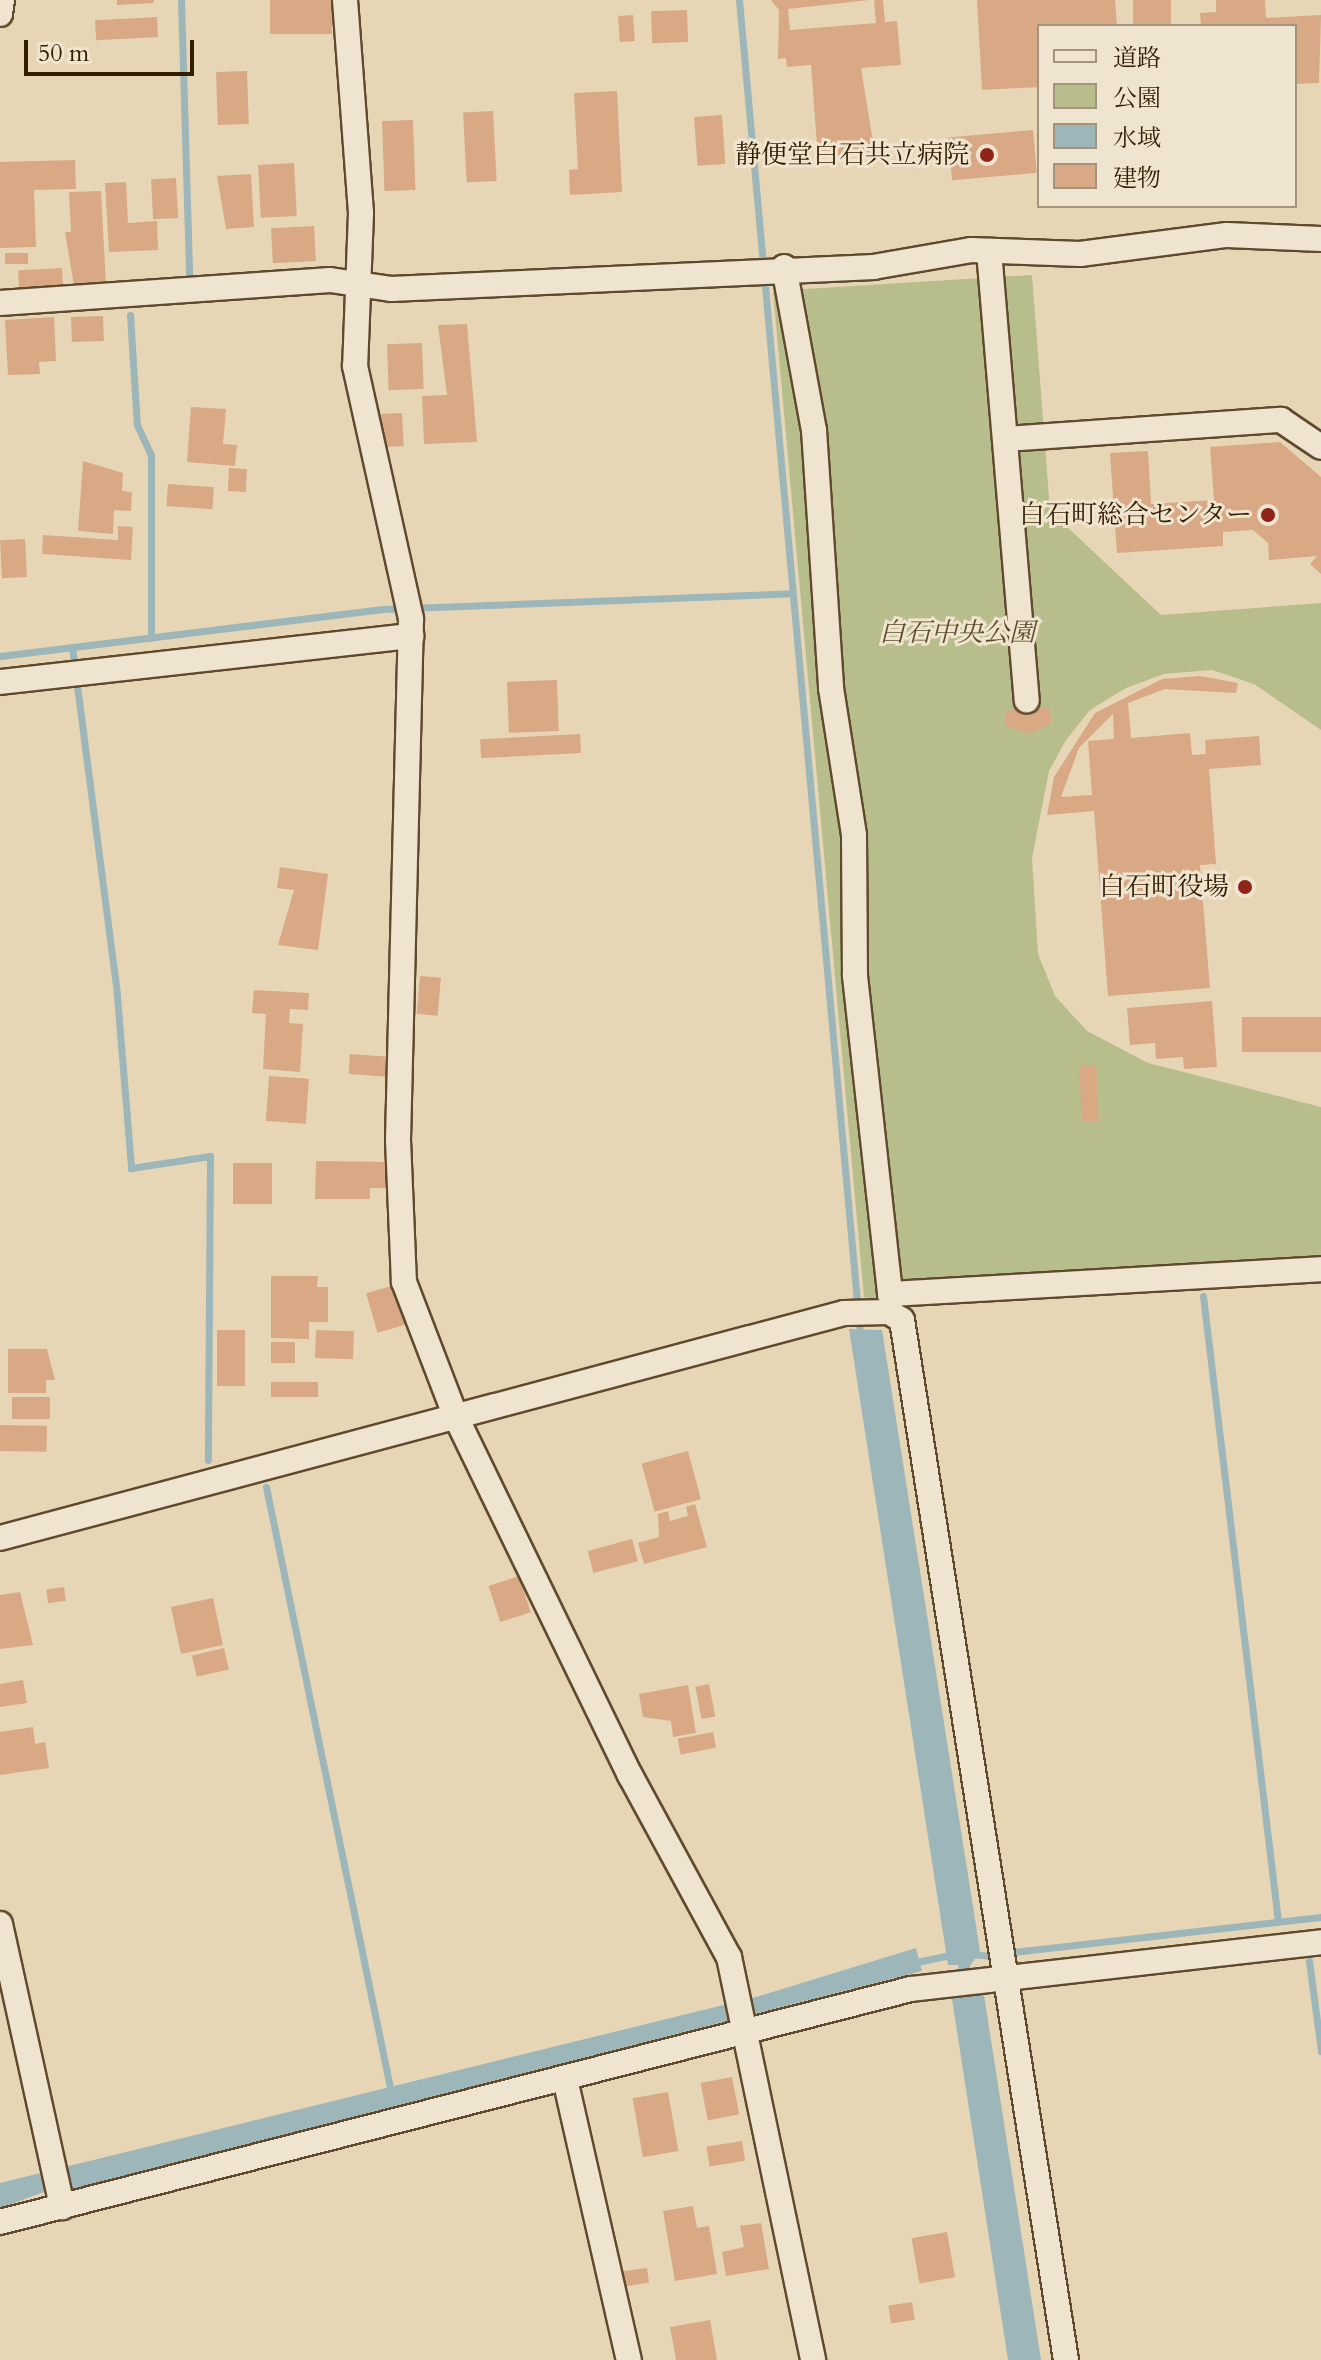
<!DOCTYPE html>
<html>
<head>
<meta charset="utf-8">
<style>
	body { margin:0 }
	#map { position:relative; width:1321px; height:2360px; overflow:hidden; background:#e7d6b5; font-family:Cardo,"Noto Serif JP",serif }
	div>[style] { position:absolute }
	[style*='--x'] { left:calc(var(--x)*1px); top:calc(var(--y)*1px); width:calc(var(--w)*1px); rotate:calc(var(--a)*1deg) }
	.green>* { inset:0; background:#b8bd8c }
	.water>* { inset:0; background:#9db6b9 }
	.stream>* { height:7px; margin:-3.5px; padding:0 3.5px; transform-origin:3.5px; border-radius:3.5px; background:#9db6b9 }
	.building>* { inset:0; background:#d9a985; transform-origin:0 0 }
	.roads { filter:drop-shadow(2px 0 #604a2d) drop-shadow(-2px 0 #604a2d) drop-shadow(0 2px #604a2d) drop-shadow(0 -2px #604a2d) }
	.minor>* { height:24px; margin:-12px; padding:0 12px; transform-origin:12px; border-radius:12px; background:#efe4cf }
	.dots>* { width:22px; height:22px; translate:-50% -50%; box-sizing:border-box; border:4px solid #efe4cf; border-radius:50% }
	span { translate:-50% -50%; white-space:nowrap; text-align:center; line-height:1.15; -webkit-text-stroke:6px #efe4cf; paint-order:stroke }
	.poi-label { font-size:26px; color:#331c00 }
	.right { translate:-100% -50%; text-align:right }
	.park-label { font-size:26px; color:#5b4c2a; font-style:italic }
	.legend { position:absolute; left:1037px; top:24px; width:260px; height:184px; box-sizing:border-box; background:#efe4cf; border:2px solid #a4947c; margin:0; padding:10px 14px; list-style:none; font-size:24px; color:#331c00 }
	.legend li { display:flex; align-items:center; gap:16px; height:40px }
	.legend b { width:40px; border:2px solid #a4947c }
	.scale { position:absolute; left:24px; top:40px; width:170px; height:36px; box-sizing:border-box; border:4px solid #331c00; border-top:0; padding-left:10px; font-size:24px; line-height:28px; white-space:nowrap; color:#331c00; -webkit-text-stroke:6px #efe4cf; paint-order:stroke }
</style>
</head>
<body>
<div id="map">
	<div class="green">
		<div style="clip-path:polygon(1032px 275px,1050px 511px,1161px 615px,1321px 603px,1321px 730px,1254px 684px,1212px 670px,1164px 674px,1126px 688px,1090px 710px,1066px 740px,1049px 771px,1032px 858px,1038px 954px,1055px 996px,1087px 1031px,1148px 1063px,1321px 1107px,1321px 1275px,910px 1306px,864px 1297px,773px 291px)"></div>
	</div>
	<div class="water">
		<div style="clip-path:polygon(849px 1329px,882px 1330px,980px 1951px,970px 1966px,975px 1993px,984px 1995px,1041px 2360px,1008px 2360px,952px 1999px,962px 1996px,958px 1965px,948px 1965px)"></div>
		<div style="clip-path:polygon(916px 1948px,922px 1971px,72px 2189px,69px 2183px,0 2208px,0 2183px,756px 1997px)"></div>
	</div>
	<div class="stream">
		<div style="--x:181;--y:0;--w:277;--a:88.3"></div>
		<div style="--x:739;--y:0;--w:1341;--a:84.82"></div>
		<div style="--x:130;--y:315;--w:110;--a:86.4"></div>
		<div style="--x:137;--y:425;--w:33;--a:65"></div>
		<div style="--x:151;--y:455;--w:183;--a:90"></div>
		<div style="--x:72;--y:647;--w:340;--a:82.6"></div>
		<div style="--x:116;--y:984;--w:185;--a:85.3"></div>
		<div style="--x:131;--y:1168;--w:80;--a:-8.6"></div>
		<div style="--x:210;--y:1156;--w:304;--a:90.4"></div>
		<div style="--x:0;--y:656;--w:386;--a:-7"></div>
		<div style="--x:383;--y:609;--w:408;--a:-2.2"></div>
		<div style="--x:1203;--y:1296;--w:629;--a:83.16"></div>
		<div style="--x:266;--y:1487;--w:618;--a:78.33"></div>
		<div style="--x:1013;--y:1952;--w:310;--a:-6.5"></div>
		<div style="--x:971;--y:1954;--w:18;--a:6"></div>
		<div style="--x:1309;--y:1961;--w:91;--a:82.4"></div>
		<div style="--x:912;--y:1963;--w:44;--a:-11.8"></div>
	</div>
	<div class="building">
		<div style="clip-path:polygon(117px 0,154px 0,154px 3px,117px 5px)"></div>
		<div style="left:270px;top:0;width:62px;height:34px"></div>
		<div style="clip-path:polygon(771px 0,869px 0,788px 9px,790px 30px,876px 23px,874px 0,883px 0,885px 22px,897px 21px,901px 65px,861px 68px,875px 154px,818px 158px,811px 65px,787px 67px,786px 58px,778px 59px,779px 10px)"></div>
		<div style="clip-path:polygon(977px 0,1115px 0,1117px 26px,1039px 26px,1039px 87px,982px 90px)"></div>
		<div style="left:1133px;top:0;width:38px;height:26px"></div>
		<div style="clip-path:polygon(1216px 0,1265px 0,1266px 18px,1321px 15px,1319px 83px,1295px 84px,1295px 26px,1201px 26px,1200px 13px,1216px 12px)"></div>
		<div style="left:687px;top:10px;width:32px;height:36px;rotate:88deg"></div>
		<div style="left:633px;top:15px;width:26px;height:15px;rotate:86deg"></div>
		<div style="left:157px;top:17px;width:20px;height:62px;rotate:87deg"></div>
		<div style="left:247px;top:71px;width:53px;height:31px;rotate:88deg"></div>
		<div style="clip-path:polygon(617px 91px,622px 192px,570px 195px,569px 170px,578px 169px,574px 93px)"></div>
		<div style="left:493px;top:111px;width:70px;height:30px;rotate:87deg"></div>
		<div style="left:722px;top:115px;width:49px;height:28px;rotate:86deg"></div>
		<div style="left:413px;top:120px;width:70px;height:31px;rotate:88deg"></div>
		<div style="left:1033px;top:130px;width:43px;height:85px;rotate:85deg"></div>
		<div style="clip-path:polygon(75px 160px,76px 189px,34px 190px,36px 247px,0 248px,0 162px)"></div>
		<div style="left:294px;top:163px;width:53px;height:36px;rotate:87deg"></div>
		<div style="clip-path:polygon(251px 174px,254px 227px,226px 229px,217px 176px)"></div>
		<div style="left:176px;top:178px;width:40px;height:25px;rotate:87deg"></div>
		<div style="clip-path:polygon(126px 182px,128px 223px,157px 221px,158px 250px,109px 252px,105px 183px)"></div>
		<div style="clip-path:polygon(101px 191px,106px 285px,74px 286px,65px 232px,71px 232px,69px 192px)"></div>
		<div style="left:314px;top:226px;width:35px;height:43px;rotate:87deg"></div>
		<div style="left:28px;top:253px;width:11px;height:23px;rotate:90deg"></div>
		<div style="left:62px;top:268px;width:18px;height:44px;rotate:87deg"></div>
		<div style="left:103px;top:316px;width:25px;height:32px;rotate:88deg"></div>
		<div style="clip-path:polygon(54px 317px,56px 361px,39px 362px,40px 374px,8px 375px,5px 320px)"></div>
		<div style="clip-path:polygon(467px 324px,477px 442px,424px 444px,422px 396px,447px 395px,438px 325px)"></div>
		<div style="left:422px;top:343px;width:46px;height:35px;rotate:88deg"></div>
		<div style="clip-path:polygon(191px 407px,226px 409px,223px 444px,237px 445px,235px 466px,187px 462px)"></div>
		<div style="left:402px;top:413px;width:33px;height:21px;rotate:87deg"></div>
		<div style="clip-path:polygon(1280px 442px,1321px 477px,1321px 574px,1310px 564px,1317px 556px,1269px 560px,1268px 543px,1253px 530px,1223px 532px,1223px 546px,1117px 553px,1110px 453px,1148px 451px,1151px 504px,1214px 500px,1210px 447px)"></div>
		<div style="clip-path:polygon(83px 461px,123px 473px,122px 491px,132px 492px,131px 511px,114px 510px,113px 534px,78px 531px)"></div>
		<div style="left:229px;top:468px;width:18px;height:23px;rotate:3deg"></div>
		<div style="left:168px;top:484px;width:46px;height:22px;rotate:4deg"></div>
		<div style="clip-path:polygon(118px 526px,133px 527px,131px 560px,42px 554px,43px 535px,118px 540px)"></div>
		<div style="left:25px;top:539px;width:38px;height:25px;rotate:87deg"></div>
		<div style="clip-path:polygon(evenodd,1200px 676px,1238px 683px,1236px 693px,1165px 689px,1128px 703px,1131px 738px,1190px 733px,1192px 755px,1206px 754px,1205px 740px,1259px 736px,1261px 765px,1209px 769px,1216px 864px,1200px 865px,1210px 988px,1108px 996px,1094px 811px,1047px 815px,1054px 777px,1095px 713px,1162px 679px,1200px 676px,1113px 714px,1114px 739px,1088px 741px,1092px 795px,1061px 797px,1079px 748px,1113px 714px)"></div>
		<div style="left:557px;top:680px;width:51px;height:50px;rotate:88deg"></div>
		<div style="clip-path:polygon(1027px 706px,1050px 708px,1051px 723px,1030px 734px,1006px 726px,1005px 712px)"></div>
		<div style="left:580px;top:734px;width:19px;height:100px;rotate:87deg"></div>
		<div style="clip-path:polygon(280px 867px,328px 874px,318px 950px,278px 945px,294px 890px,277px 888px)"></div>
		<div style="left:420px;top:976px;width:21px;height:38px;rotate:5deg"></div>
		<div style="clip-path:polygon(254px 990px,309px 993px,308px 1010px,290px 1009px,289px 1023px,303px 1024px,300px 1072px,263px 1069px,266px 1014px,252px 1013px)"></div>
		<div style="clip-path:polygon(1212px 1001px,1217px 1067px,1184px 1069px,1183px 1057px,1156px 1059px,1155px 1043px,1130px 1045px,1127px 1008px)"></div>
		<div style="left:1321px;top:1017px;width:35px;height:79px;rotate:90deg"></div>
		<div style="left:350px;top:1054px;width:39px;height:20px;rotate:4deg"></div>
		<div style="left:1096px;top:1065px;width:56px;height:17px;rotate:87deg"></div>
		<div style="left:269px;top:1076px;width:40px;height:45px;rotate:4deg"></div>
		<div style="clip-path:polygon(316px 1161px,387px 1162px,387px 1188px,370px 1188px,370px 1199px,315px 1199px)"></div>
		<div style="left:233px;top:1163px;width:39px;height:41px"></div>
		<div style="clip-path:polygon(271px 1276px,318px 1276px,317px 1287px,328px 1287px,328px 1322px,309px 1322px,309px 1339px,271px 1338px)"></div>
		<div style="left:395px;top:1285px;width:41px;height:30px;rotate:74deg"></div>
		<div style="left:217px;top:1330px;width:28px;height:56px"></div>
		<div style="left:316px;top:1330px;width:38px;height:28px;rotate:2deg"></div>
		<div style="left:271px;top:1342px;width:24px;height:21px"></div>
		<div style="clip-path:polygon(8px 1349px,47px 1349px,55px 1380px,46px 1380px,46px 1393px,8px 1393px)"></div>
		<div style="left:318px;top:1382px;width:15px;height:47px;rotate:90deg"></div>
		<div style="left:12px;top:1397px;width:38px;height:22px"></div>
		<div style="left:0;top:1425px;width:47px;height:26px;rotate:1deg"></div>
		<div style="left:688px;top:1451px;width:50px;height:48px;rotate:75deg"></div>
		<div style="clip-path:polygon(695px 1504px,707px 1547px,644px 1564px,638px 1543px,659px 1537px,658px 1514px,668px 1511px,670px 1521px,688px 1516px,686px 1507px)"></div>
		<div style="left:632px;top:1539px;width:23px;height:46px;rotate:75deg"></div>
		<div style="left:519px;top:1576px;width:38px;height:32px;rotate:72deg"></div>
		<div style="left:64px;top:1587px;width:14px;height:18px;rotate:82deg"></div>
		<div style="clip-path:polygon(20px 1592px,33px 1645px,0 1649px,0 1595px)"></div>
		<div style="left:213px;top:1598px;width:48px;height:43px;rotate:78deg"></div>
		<div style="left:224px;top:1648px;width:22px;height:33px;rotate:77deg"></div>
		<div style="clip-path:polygon(23px 1680px,27px 1703px,0 1707px,0 1684px)"></div>
		<div style="left:709px;top:1684px;width:33px;height:14px;rotate:79deg"></div>
		<div style="clip-path:polygon(688px 1685px,696px 1733px,673px 1737px,671px 1721px,643px 1717px,639px 1694px)"></div>
		<div style="clip-path:polygon(33px 1727px,35px 1744px,45px 1742px,49px 1768px,0 1775px,0 1732px)"></div>
		<div style="left:713px;top:1732px;width:16px;height:36px;rotate:79deg"></div>
		<div style="left:732px;top:2077px;width:38px;height:32px;rotate:79deg"></div>
		<div style="left:668px;top:2092px;width:60px;height:36px;rotate:80deg"></div>
		<div style="left:742px;top:2141px;width:20px;height:36px;rotate:81deg"></div>
		<div style="clip-path:polygon(693px 2206px,697px 2228px,709px 2226px,717px 2274px,675px 2281px,663px 2211px)"></div>
		<div style="clip-path:polygon(761px 2223px,769px 2269px,726px 2276px,722px 2252px,744px 2247px,740px 2226px)"></div>
		<div style="left:947px;top:2232px;width:46px;height:36px;rotate:80deg"></div>
		<div style="left:647px;top:2268px;width:15px;height:26px;rotate:82deg"></div>
		<div style="left:912px;top:2302px;width:18px;height:24px;rotate:81deg"></div>
		<div style="clip-path:polygon(710px 2320px,717px 2360px,676px 2360px,670px 2327px)"></div>
	</div>
	<div class="roads">
		<div class="minor">
			<div style="--x:345;--y:0;--w:214;--a:85.7"></div>
			<div style="--x:361;--y:213;--w:153;--a:92.2"></div>
			<div style="--x:355;--y:366;--w:259;--a:77.5"></div>
			<div style="--x:411;--y:619;--w:521;--a:91.43"></div>
			<div style="--x:398;--y:1140;--w:142;--a:87.6"></div>
			<div style="--x:404;--y:1282;--w:142;--a:69"></div>
			<div style="--x:455;--y:1415;--w:400;--a:64.1"></div>
			<div style="--x:630;--y:1775;--w:207;--a:61.5"></div>
			<div style="--x:729;--y:1957;--w:412;--a:78.2"></div>
			<div style="--x:0;--y:14;--w:14;--a:-82"></div>
			<div style="--x:989;--y:251;--w:451;--a:85.2"></div>
			<div style="--x:784;--y:267;--w:166;--a:79.6"></div>
			<div style="--x:814;--y:430;--w:259;--a:86.2"></div>
			<div style="--x:831;--y:688;--w:149;--a:81.1"></div>
			<div style="--x:854;--y:835;--w:141;--a:89.6"></div>
			<div style="--x:855;--y:976;--w:320;--a:83.7"></div>
			<div style="--x:890;--y:1294;--w:432;--a:-3.3"></div>
			<div style="--x:0;--y:303;--w:331;--a:-4"></div>
			<div style="--x:330;--y:280;--w:63;--a:8.3"></div>
			<div style="--x:392;--y:289;--w:482;--a:-2.6"></div>
			<div style="--x:873;--y:267;--w:99;--a:-9.8"></div>
			<div style="--x:971;--y:250;--w:109;--a:2.1"></div>
			<div style="--x:1080;--y:254;--w:148;--a:-7.4"></div>
			<div style="--x:1227;--y:235;--w:94;--a:2.4"></div>
			<div style="--x:1006;--y:439;--w:276;--a:-4"></div>
			<div style="--x:1281;--y:420;--w:48;--a:34"></div>
			<div style="--x:0;--y:682;--w:414;--a:-6.4"></div>
			<div style="--x:0;--y:1538;--w:873;--a:-14.93"></div>
			<div style="--x:844;--y:1313;--w:45;--a:-1.3"></div>
			<div style="--x:889;--y:1312;--w:15;--a:32"></div>
			<div style="--x:902;--y:1320;--w:1053;--a:81.04"></div>
			<div style="--x:0;--y:1924;--w:290;--a:77.6"></div>
			<div style="--x:565;--y:2079;--w:288;--a:77.2"></div>
			<div style="--x:0;--y:2222;--w:940;--a:-14.35"></div>
			<div style="--x:911;--y:1989;--w:413;--a:-6.5"></div>
		</div>
	</div>
	<div class="dots">
		<div style="left:987px;top:155px;background:#8f2418"></div>
		<div style="left:1268px;top:515px;background:#8f2418"></div>
		<div style="left:1245px;top:887px;background:#8f2418"></div>
	</div>
	<div class="poi-label">
		<span class="right" style="left:969px;top:155px">静便堂白石共立病院</span>
		<span class="right" style="left:1252px;top:515px">白石町総合センター</span>
		<span class="right" style="left:1229px;top:887px">白石町役場</span>
	</div>
	<div class="park-label">
		<span style="left:957px;top:633px">白石中央公園</span>
	</div>
	<ul class="legend">
	<li><b style="height:10px;background:#efe4cf"></b>道路</li>
	<li><b style="height:22px;background:#b8bd8c"></b>公園</li>
	<li><b style="height:22px;background:#9db6b9"></b>水域</li>
	<li><b style="height:22px;background:#d9a985"></b>建物</li>
	</ul>
	<div class="scale">50 m</div>
</div>
</body>
</html>
